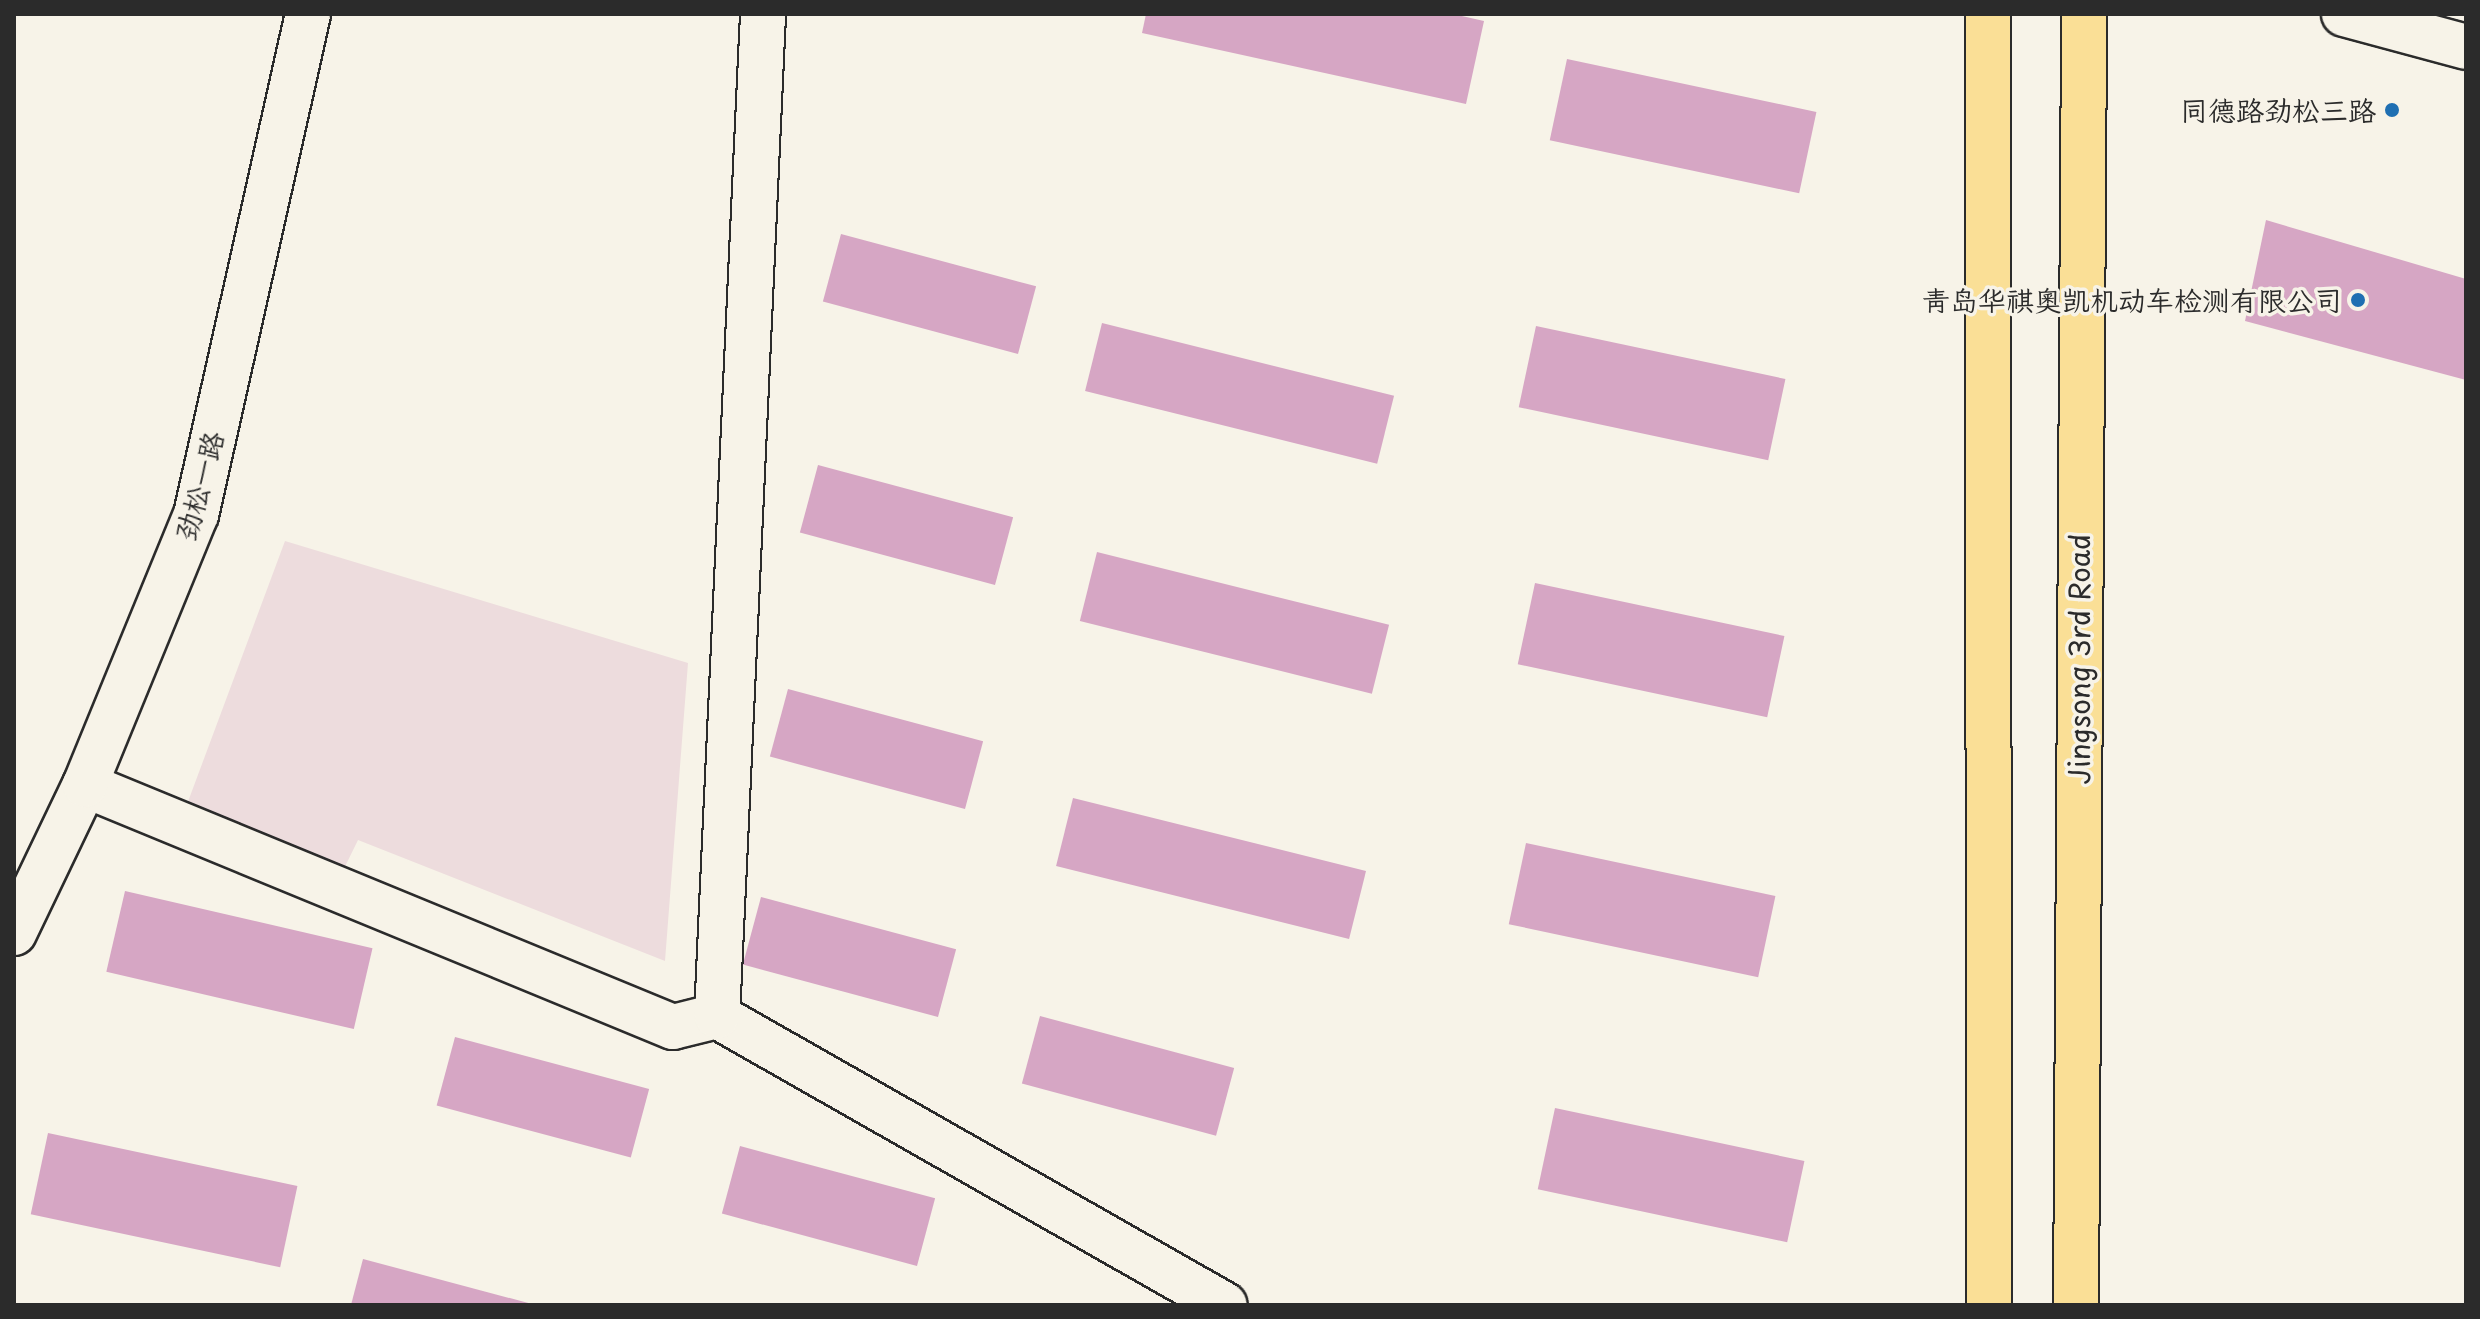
<!DOCTYPE html>
<html>
<head>
<meta charset="utf-8">
<style>
	body { margin:0 }
	#map { position:relative; width:2480px; height:1319px; overflow:hidden; background:#f7f3e8; font-family:"Playpen Sans","LXGW WenKai TC",sans-serif }
	div>[style] { position:absolute }
	[style*='--x'] { left:calc(var(--x)*1px); top:calc(var(--y)*1px); width:calc(var(--w)*1px); rotate:calc(var(--a)*1deg) }
	.built>* { inset:0; background:#eddcdd }
	.building>* { inset:0; background:#d6a6c4; transform-origin:0 0 }
	.roads { filter:drop-shadow(2px 0 #2b2b2b) drop-shadow(-2px 0 #2b2b2b) drop-shadow(0 2px #2b2b2b) drop-shadow(0 -2px #2b2b2b) }
	.minor>* { height:44px; margin:-22px; padding:0 22px; transform-origin:22px; border-radius:22px; background:#f7f3e8 }
	.major>* { height:44px; margin:-22px; padding:0 22px; transform-origin:22px; border-radius:22px; background:#fadf96 }
	.dots>* { width:22px; height:22px; translate:-50% -50%; box-sizing:border-box; border:4px solid #f7f3e8; border-radius:50% }
	span { translate:-50% -50%; white-space:nowrap; text-align:center; line-height:1.15; -webkit-text-stroke:7px #f7f3e8; paint-order:stroke }
	.poi-label { font-size:28px; color:#2b2b2b }
	.right { translate:-100% -50%; text-align:right }
	.street-label { font-size:28px; color:#2b2b2b }
	.frame { position:absolute; inset:0; border:16px solid #2b2b2b; pointer-events:none }
</style>
</head>
<body>
<div id="map">
	<div class="built">
		<div style="clip-path:polygon(285px 541px,688px 663px,665px 961px,358px 840px,335px 887px,186px 807px)"></div>
	</div>
	<div class="building">
		<div style="clip-path:polygon(1146px 14px,1453px 14px,1484px 21px,1466px 104px,1142px 33px)"></div>
		<div style="left:1567px;top:59px;width:255px;height:83px;rotate:12deg"></div>
		<div style="clip-path:polygon(2266px 220px,2466px 279px,2466px 380px,2245px 321px)"></div>
		<div style="left:841px;top:234px;width:202px;height:70px;rotate:15deg"></div>
		<div style="left:1102px;top:323px;width:301px;height:70px;rotate:14deg"></div>
		<div style="left:1536px;top:326px;width:255px;height:83px;rotate:12deg"></div>
		<div style="left:818px;top:465px;width:202px;height:70px;rotate:15deg"></div>
		<div style="left:1097px;top:552px;width:301px;height:71px;rotate:14deg"></div>
		<div style="left:1535px;top:583px;width:255px;height:83px;rotate:12deg"></div>
		<div style="left:788px;top:689px;width:202px;height:70px;rotate:15deg"></div>
		<div style="left:1073px;top:798px;width:302px;height:70px;rotate:14deg"></div>
		<div style="left:1526px;top:843px;width:255px;height:83px;rotate:12deg"></div>
		<div style="left:125px;top:891px;width:254px;height:83px;rotate:13deg"></div>
		<div style="left:761px;top:897px;width:202px;height:70px;rotate:15deg"></div>
		<div style="left:1040px;top:1016px;width:201px;height:70px;rotate:15deg"></div>
		<div style="left:455px;top:1037px;width:201px;height:71px;rotate:15deg"></div>
		<div style="left:1555px;top:1108px;width:255px;height:83px;rotate:12deg"></div>
		<div style="left:48px;top:1133px;width:255px;height:83px;rotate:12deg"></div>
		<div style="left:740px;top:1146px;width:202px;height:70px;rotate:15deg"></div>
		<div style="clip-path:polygon(363px 1259px,532px 1304px,532px 1305px,351px 1305px)"></div>
	</div>
	<div class="roads">
		<div class="minor">
			<div style="--x:2344;--y:14;--w:126;--a:15.1"></div>
			<div style="--x:85;--y:785;--w:636;--a:22.37"></div>
			<div style="--x:673;--y:1027;--w:45;--a:-14"></div>
			<div style="--x:717;--y:1016;--w:584;--a:29.64"></div>
			<div style="--x:14;--y:933;--w:164;--a:-64.4"></div>
			<div style="--x:85;--y:785;--w:292;--a:-67.7"></div>
			<div style="--x:196;--y:515;--w:513;--a:-77.4"></div>
			<div style="--x:717;--y:1016;--w:1003;--a:-87.37"></div>
		</div>
		<div class="major">
			<div style="--x:1988;--y:14;--w:1291;--a:89.96"></div>
			<div style="--x:2076;--y:1305;--w:1291;--a:-89.64"></div>
		</div>
	</div>
	<div class="dots">
		<div style="left:2392px;top:110px;background:#1f6fb2"></div>
		<div style="left:2358px;top:300px;background:#1f6fb2"></div>
	</div>
	<div class="poi-label">
		<span class="right" style="left:2376px;top:110px">同德路劲松三路</span>
		<span class="right" style="left:2342px;top:300px">青岛华祺奥凯机动车检测有限公司</span>
	</div>
	<div class="street-label">
		<span style="left:199px;top:486px;rotate:-75deg">劲松一路</span>
		<span style="left:2079px;top:659px;rotate:-90deg">Jingsong 3rd Road</span>
	</div>
	<div class="frame"></div>
</div>
</body>
</html>
